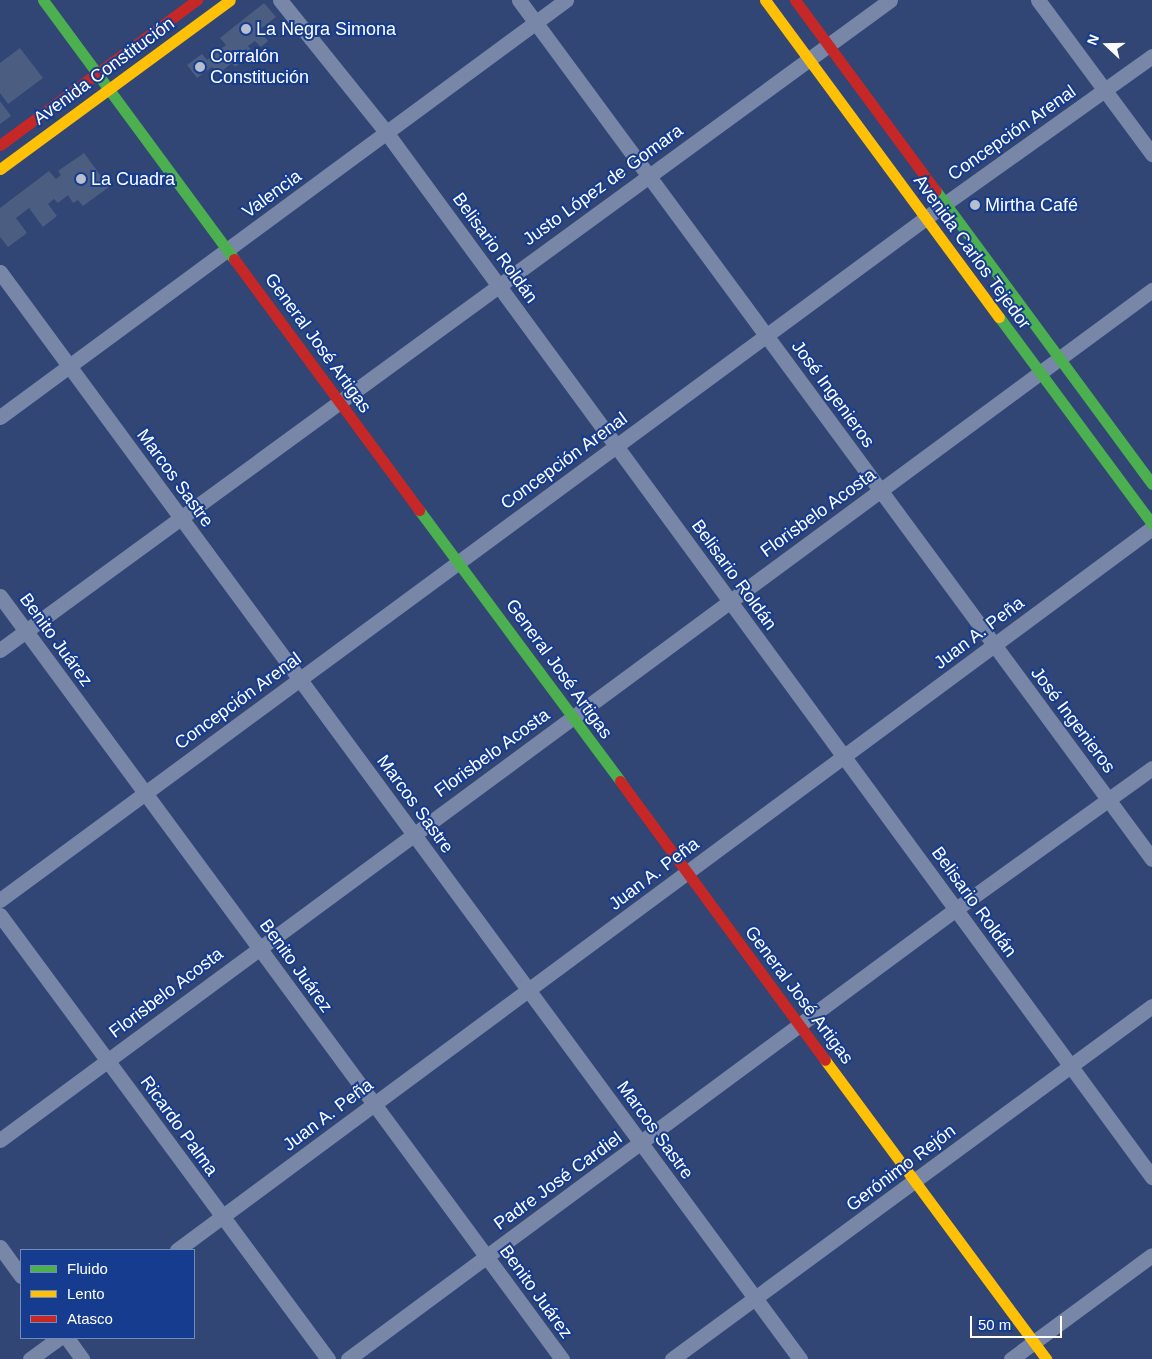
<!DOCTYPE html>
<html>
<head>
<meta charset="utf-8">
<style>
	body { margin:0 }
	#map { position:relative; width:1152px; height:1359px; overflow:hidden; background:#314674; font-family:Helvetica,sans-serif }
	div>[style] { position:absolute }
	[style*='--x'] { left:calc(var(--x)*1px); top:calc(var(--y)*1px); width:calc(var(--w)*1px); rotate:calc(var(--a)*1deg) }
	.building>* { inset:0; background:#4c5d82 }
	.street>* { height:15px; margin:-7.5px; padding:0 7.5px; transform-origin:7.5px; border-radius:7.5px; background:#7887a7 }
	.fast>* { height:11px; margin:-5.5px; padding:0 5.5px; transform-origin:5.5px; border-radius:5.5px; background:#4caf50 }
	.slow>* { height:11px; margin:-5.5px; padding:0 5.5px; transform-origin:5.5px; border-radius:5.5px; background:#ffc107 }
	.jam>* { height:11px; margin:-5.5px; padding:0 5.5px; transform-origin:5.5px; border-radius:5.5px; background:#c62828 }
	.dots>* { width:14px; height:14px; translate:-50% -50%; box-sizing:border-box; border:2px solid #163c8f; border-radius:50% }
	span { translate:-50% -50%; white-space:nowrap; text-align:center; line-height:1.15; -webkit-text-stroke:4px #163c8f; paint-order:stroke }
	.poi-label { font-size:18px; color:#fff }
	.left { translate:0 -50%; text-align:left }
	.street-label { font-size:18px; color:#fff }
	.legend { position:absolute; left:20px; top:1249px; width:175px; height:90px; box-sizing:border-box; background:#163c8f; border:1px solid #738abc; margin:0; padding:6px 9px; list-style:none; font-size:15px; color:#fff }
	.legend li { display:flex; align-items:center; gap:10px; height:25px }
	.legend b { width:25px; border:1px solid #738abc }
	.north { position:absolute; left:1082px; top:20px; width:50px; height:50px; -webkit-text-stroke:4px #163c8f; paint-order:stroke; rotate:291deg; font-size:14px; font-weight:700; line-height:20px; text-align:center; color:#fff }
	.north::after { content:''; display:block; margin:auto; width:18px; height:22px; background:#fff; clip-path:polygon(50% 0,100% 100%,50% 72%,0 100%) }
	.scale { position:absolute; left:970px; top:1316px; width:92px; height:22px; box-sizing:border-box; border:2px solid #fff; border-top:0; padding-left:6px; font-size:15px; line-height:18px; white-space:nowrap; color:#fff; -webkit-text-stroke:4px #163c8f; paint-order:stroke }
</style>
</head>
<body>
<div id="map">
	<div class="building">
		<div style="clip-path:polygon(264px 3px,276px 17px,259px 30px,268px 41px,261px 47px,255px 41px,248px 46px,253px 53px,235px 67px,232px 63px,218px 74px,212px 67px,197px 78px,187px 65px,202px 54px,207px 60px,226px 45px,220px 38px)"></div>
		<div style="clip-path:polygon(20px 48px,43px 78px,8px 104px,0 93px,0 63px)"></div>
		<div style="clip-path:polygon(0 101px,11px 116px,0 124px)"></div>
		<div style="clip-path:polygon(84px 153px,109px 187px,83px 206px,78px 200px,73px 203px,68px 195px,58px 203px,54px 199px,48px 204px,57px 216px,43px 227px,29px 208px,16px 218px,27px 233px,8px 247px,0 237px,0 208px,49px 171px,56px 179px,61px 175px,58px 171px)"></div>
	</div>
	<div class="street">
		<div style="--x:280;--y:0;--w:169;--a:51.2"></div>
		<div style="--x:386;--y:132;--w:1296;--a:53.76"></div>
		<div style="--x:519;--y:0;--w:1067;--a:53.61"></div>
		<div style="--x:1038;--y:0;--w:192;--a:53.5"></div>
		<div style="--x:0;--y:272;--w:1350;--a:53.65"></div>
		<div style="--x:0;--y:417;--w:703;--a:-36.38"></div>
		<div style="--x:0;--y:596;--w:948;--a:53.63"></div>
		<div style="--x:0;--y:650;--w:1102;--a:-36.14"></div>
		<div style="--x:0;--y:900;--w:1175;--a:-36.38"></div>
		<div style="--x:946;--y:203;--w:253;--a:-35.5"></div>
		<div style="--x:0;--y:915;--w:552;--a:53.55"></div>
		<div style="--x:0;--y:1140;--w:1432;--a:-36.42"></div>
		<div style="--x:0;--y:1247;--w:36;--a:54"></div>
		<div style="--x:177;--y:1250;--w:1213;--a:-36.52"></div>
		<div style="--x:67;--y:1338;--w:26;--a:54"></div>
		<div style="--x:30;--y:1359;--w:36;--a:-36"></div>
		<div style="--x:348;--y:1359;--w:756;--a:-36.51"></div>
		<div style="--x:956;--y:909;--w:241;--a:-35.7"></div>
		<div style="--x:672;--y:1359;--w:596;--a:-36.33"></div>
		<div style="--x:1011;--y:1359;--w:175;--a:-36.4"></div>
	</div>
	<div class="fast">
		<div style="--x:43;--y:0;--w:322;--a:53.6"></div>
		<div style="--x:936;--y:191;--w:364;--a:53.6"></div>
		<div style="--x:999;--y:317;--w:257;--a:53.5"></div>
		<div style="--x:419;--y:510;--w:337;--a:53.4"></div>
	</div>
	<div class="slow">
		<div style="--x:765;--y:0;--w:394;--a:53.6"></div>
		<div style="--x:0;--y:169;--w:285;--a:-36.3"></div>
		<div style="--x:825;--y:1060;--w:372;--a:53.5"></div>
	</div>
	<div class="jam">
		<div style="--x:795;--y:0;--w:237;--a:53.6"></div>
		<div style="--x:0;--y:145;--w:245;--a:-36.4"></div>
		<div style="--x:234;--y:259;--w:312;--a:53.6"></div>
		<div style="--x:620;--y:781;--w:346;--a:53.7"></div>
	</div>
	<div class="dots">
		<div style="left:246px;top:29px;background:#b7bece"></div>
		<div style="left:200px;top:67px;background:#b7bece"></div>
		<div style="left:81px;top:179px;background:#b7bece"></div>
		<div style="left:975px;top:205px;background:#b7bece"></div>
	</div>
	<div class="poi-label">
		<span class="left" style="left:256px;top:29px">La Negra Simona</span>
		<span class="left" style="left:210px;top:67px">Corralón<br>Constitución</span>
		<span class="left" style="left:91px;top:179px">La Cuadra</span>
		<span class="left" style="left:985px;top:205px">Mirtha Café</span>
	</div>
	<div class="street-label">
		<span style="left:104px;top:71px;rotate:-36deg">Avenida Constitución</span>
		<span style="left:1012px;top:133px;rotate:-35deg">Concepción Arenal</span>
		<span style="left:603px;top:185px;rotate:-36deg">Justo López de Gomara</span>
		<span style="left:272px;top:194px;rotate:-36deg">Valencia</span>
		<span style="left:495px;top:248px;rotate:54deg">Belisario Roldán</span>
		<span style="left:972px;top:252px;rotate:54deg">Avenida Carlos Tejedor</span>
		<span style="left:318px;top:343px;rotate:54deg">General José Artigas</span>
		<span style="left:833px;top:394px;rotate:54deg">José Ingenieros</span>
		<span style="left:564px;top:461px;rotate:-36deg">Concepción Arenal</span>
		<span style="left:175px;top:478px;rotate:54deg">Marcos Sastre</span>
		<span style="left:818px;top:513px;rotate:-36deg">Florisbelo Acosta</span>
		<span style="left:734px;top:575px;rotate:54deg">Belisario Roldán</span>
		<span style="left:979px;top:633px;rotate:-37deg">Juan A. Peña</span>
		<span style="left:56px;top:640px;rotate:54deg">Benito Juárez</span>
		<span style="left:559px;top:669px;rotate:54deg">General José Artigas</span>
		<span style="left:238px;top:701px;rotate:-36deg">Concepción Arenal</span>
		<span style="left:1073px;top:720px;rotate:53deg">José Ingenieros</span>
		<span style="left:492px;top:753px;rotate:-36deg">Florisbelo Acosta</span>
		<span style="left:415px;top:804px;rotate:54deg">Marcos Sastre</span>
		<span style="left:654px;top:874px;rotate:-37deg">Juan A. Peña</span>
		<span style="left:974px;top:902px;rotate:54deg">Belisario Roldán</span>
		<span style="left:296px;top:966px;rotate:54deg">Benito Juárez</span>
		<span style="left:166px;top:993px;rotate:-37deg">Florisbelo Acosta</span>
		<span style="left:799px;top:995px;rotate:53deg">General José Artigas</span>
		<span style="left:328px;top:1115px;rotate:-37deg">Juan A. Peña</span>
		<span style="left:179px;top:1126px;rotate:54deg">Ricardo Palma</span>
		<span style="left:655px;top:1130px;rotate:54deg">Marcos Sastre</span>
		<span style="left:901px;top:1168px;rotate:-37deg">Gerónimo Rejón</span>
		<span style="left:558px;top:1181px;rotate:-36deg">Padre José Cardiel</span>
		<span style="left:536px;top:1292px;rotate:54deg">Benito Juárez</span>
	</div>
	<ul class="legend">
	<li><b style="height:6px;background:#4caf50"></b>Fluido</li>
	<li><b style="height:6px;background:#ffc107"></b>Lento</li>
	<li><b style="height:6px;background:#c62828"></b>Atasco</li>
	</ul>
	<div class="north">N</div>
	<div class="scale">50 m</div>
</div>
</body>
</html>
